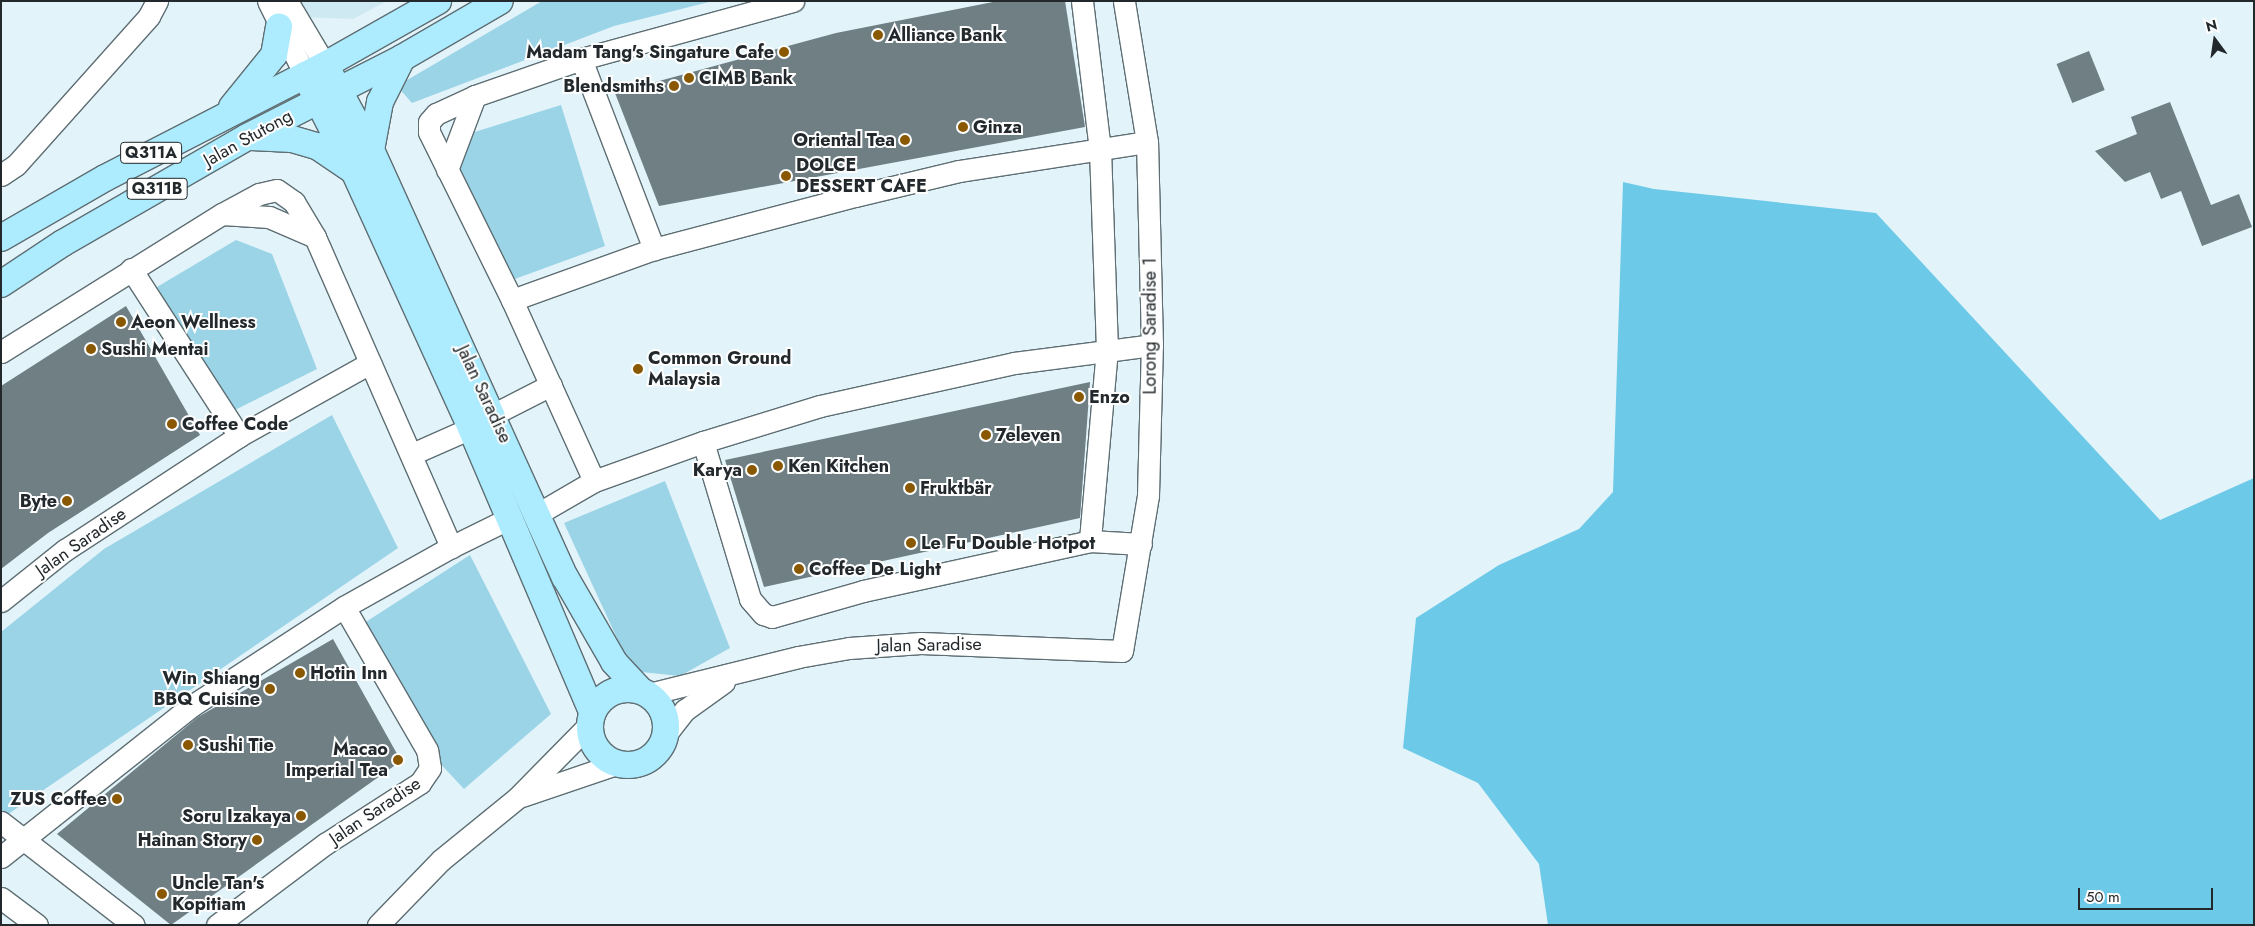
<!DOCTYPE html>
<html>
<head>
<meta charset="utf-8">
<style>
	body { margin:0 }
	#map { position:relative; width:2255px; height:926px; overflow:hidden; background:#e2f4fa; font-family:Jost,sans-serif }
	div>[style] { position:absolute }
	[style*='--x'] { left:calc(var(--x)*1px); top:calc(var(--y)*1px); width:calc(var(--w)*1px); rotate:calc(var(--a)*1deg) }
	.built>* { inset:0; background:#cee9f2 }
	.green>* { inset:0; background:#9bd3e7 }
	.forest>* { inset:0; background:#6cc9e7 }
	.building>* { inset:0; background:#6f7f84; transform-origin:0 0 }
	.roads { filter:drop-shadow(1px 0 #5e6e73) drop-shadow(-1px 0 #5e6e73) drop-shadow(0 1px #5e6e73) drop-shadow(0 -1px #5e6e73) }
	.minor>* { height:21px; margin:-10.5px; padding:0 10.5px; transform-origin:10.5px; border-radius:10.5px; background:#fff }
	.major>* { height:26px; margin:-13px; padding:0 13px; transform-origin:13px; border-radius:13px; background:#adebfe }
	.major>.ring { margin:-13px; padding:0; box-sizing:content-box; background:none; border:26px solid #adebfe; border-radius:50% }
	.dots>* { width:14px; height:14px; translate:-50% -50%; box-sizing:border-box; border:2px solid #fefefe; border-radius:50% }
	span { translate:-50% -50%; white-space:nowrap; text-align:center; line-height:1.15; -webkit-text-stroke:4px #fefefe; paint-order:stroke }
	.shield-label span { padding:1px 4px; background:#fefefe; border:1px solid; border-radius:4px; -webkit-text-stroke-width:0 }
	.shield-label { font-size:16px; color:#22282b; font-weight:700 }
	.poi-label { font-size:18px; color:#22282b; font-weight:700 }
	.left { translate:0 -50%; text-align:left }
	.right { translate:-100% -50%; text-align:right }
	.street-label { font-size:18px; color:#22282b }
	.frame { position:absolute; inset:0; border:2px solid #22282b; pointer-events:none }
	.north { position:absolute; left:2190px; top:15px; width:50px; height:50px; -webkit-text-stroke:4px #fefefe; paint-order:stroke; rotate:346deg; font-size:14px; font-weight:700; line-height:20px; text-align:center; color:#22282b }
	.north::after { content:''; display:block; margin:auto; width:18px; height:22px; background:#22282b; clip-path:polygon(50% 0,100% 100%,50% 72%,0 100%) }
	.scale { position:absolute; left:2078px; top:888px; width:135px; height:22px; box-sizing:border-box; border:2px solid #22282b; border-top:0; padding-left:6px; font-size:15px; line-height:18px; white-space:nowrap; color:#22282b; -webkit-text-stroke:4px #fefefe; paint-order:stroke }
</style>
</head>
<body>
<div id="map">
	<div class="built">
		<div style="clip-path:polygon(296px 1px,387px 1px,353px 19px,303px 17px)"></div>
	</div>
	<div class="green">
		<div style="clip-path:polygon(542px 1px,713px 1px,614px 26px,412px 103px,397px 86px)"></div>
		<div style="clip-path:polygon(561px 105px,605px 246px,504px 283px,454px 168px,468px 134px)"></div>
		<div style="clip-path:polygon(236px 240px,272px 254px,317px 369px,225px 415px,157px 287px)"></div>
		<div style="clip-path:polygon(332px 415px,398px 548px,1px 819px,1px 632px,104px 549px)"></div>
		<div style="clip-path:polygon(665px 481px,730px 648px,680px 676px,632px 671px,564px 523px)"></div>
		<div style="clip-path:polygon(470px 555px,551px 714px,464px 789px,436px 759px,361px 625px)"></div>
	</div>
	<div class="forest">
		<div style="clip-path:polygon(1623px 182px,1654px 189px,1876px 213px,2160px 520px,2254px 478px,2254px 925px,1548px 925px,1539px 864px,1478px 783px,1403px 748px,1416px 618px,1499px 565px,1579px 529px,1613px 492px)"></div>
	</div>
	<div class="building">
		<div style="clip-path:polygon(998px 1px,1065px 1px,1085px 127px,659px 206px,615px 93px,836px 33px)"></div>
		<div style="left:2089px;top:51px;width:42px;height:35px;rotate:68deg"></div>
		<div style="clip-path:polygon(2170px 102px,2211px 205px,2239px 194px,2252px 227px,2202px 246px,2181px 191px,2161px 199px,2150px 172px,2125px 182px,2095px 151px,2137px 134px,2131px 117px)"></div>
		<div style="clip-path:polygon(126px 306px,200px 435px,48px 533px,1px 569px,1px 386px)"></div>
		<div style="clip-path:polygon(1090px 382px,1080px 518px,764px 587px,725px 460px)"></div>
		<div style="clip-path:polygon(333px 639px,401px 761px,171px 925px,57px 834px,198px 717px)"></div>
	</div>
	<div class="roads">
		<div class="minor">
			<div style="--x:268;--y:1;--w:83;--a:63.4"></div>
			<div style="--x:287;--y:1;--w:74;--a:59.3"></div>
			<div style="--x:1082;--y:1;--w:149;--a:83.1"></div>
			<div style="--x:1100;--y:149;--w:200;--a:88"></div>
			<div style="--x:1107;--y:349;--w:193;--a:95.1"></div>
			<div style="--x:581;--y:59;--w:204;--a:69"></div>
			<div style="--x:447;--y:170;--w:79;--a:-69.3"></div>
			<div style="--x:1;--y:175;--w:18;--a:-34"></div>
			<div style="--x:16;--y:165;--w:200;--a:-48.2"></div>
			<div style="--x:149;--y:16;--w:17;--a:-62"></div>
			<div style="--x:222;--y:214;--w:47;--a:3.7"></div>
			<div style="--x:269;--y:217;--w:50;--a:23.5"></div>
			<div style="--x:131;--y:269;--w:199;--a:57.1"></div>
			<div style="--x:512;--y:300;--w:151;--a:-19.8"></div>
			<div style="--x:654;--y:249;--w:208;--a:-14.8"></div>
			<div style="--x:855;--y:196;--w:107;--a:-13.5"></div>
			<div style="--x:959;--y:171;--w:190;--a:-8.8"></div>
			<div style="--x:1;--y:352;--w:261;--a:-32"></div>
			<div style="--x:222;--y:214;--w:42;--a:-28.4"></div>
			<div style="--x:259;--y:194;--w:18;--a:-13"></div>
			<div style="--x:277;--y:190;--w:21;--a:35"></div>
			<div style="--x:294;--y:202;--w:41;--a:59"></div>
			<div style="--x:315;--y:237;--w:339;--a:66.3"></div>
			<div style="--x:494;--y:414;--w:64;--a:-27"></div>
			<div style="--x:703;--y:442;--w:164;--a:73.3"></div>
			<div style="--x:750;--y:599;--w:20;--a:49"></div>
			<div style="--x:763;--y:614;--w:9;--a:18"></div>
			<div style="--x:772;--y:617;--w:95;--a:-15.9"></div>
			<div style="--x:863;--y:591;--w:232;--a:-12.4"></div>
			<div style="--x:1090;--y:541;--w:51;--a:3.4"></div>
			<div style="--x:412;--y:454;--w:64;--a:-23.8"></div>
			<div style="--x:594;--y:481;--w:199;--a:-114.4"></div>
			<div style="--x:512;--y:300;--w:187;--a:-116.3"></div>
			<div style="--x:429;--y:132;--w:10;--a:-90"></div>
			<div style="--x:429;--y:122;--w:11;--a:-49"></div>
			<div style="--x:436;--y:114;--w:43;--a:-24.8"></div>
			<div style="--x:475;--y:96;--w:112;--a:-19.2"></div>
			<div style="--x:581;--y:59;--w:220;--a:-15.3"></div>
			<div style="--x:539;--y:513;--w:64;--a:-30.2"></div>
			<div style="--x:594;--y:481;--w:116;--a:-19.7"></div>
			<div style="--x:703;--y:442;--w:122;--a:-17.1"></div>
			<div style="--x:820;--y:406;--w:199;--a:-12.5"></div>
			<div style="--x:1014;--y:363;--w:139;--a:-7.4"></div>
			<div style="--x:1;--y:601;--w:82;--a:-38.6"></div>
			<div style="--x:65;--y:550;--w:208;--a:-33.2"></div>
			<div style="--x:239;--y:436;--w:150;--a:-29.1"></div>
			<div style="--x:649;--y:694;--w:154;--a:-13.9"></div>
			<div style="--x:798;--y:657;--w:52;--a:-10"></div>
			<div style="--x:849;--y:648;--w:72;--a:-4"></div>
			<div style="--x:921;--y:643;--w:201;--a:2.3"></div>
			<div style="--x:1122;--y:651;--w:158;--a:-80.5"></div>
			<div style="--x:1148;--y:495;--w:150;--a:-88.5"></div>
			<div style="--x:1152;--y:345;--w:203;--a:-91.4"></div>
			<div style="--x:1147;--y:142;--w:143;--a:-99.3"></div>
			<div style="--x:666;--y:734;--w:31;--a:-52"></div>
			<div style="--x:685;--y:710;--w:48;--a:-35.7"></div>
			<div style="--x:522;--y:796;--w:99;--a:-18.8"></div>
			<div style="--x:1;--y:822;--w:168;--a:37.8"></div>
			<div style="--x:1;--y:857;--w:245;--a:-38.4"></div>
			<div style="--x:193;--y:705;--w:180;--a:-33"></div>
			<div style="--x:344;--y:607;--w:123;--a:-29.3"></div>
			<div style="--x:451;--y:547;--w:64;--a:-26.2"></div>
			<div style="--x:1;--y:898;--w:45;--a:36.9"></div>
			<div style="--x:217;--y:925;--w:135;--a:-36.9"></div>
			<div style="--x:325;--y:844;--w:113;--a:-32.7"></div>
			<div style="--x:420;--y:783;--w:18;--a:-56"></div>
			<div style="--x:430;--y:768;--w:18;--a:-99"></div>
			<div style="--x:427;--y:750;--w:165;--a:-120.1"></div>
			<div style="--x:378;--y:925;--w:91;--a:-45.9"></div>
			<div style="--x:441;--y:860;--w:98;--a:-39.2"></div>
			<div style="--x:517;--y:798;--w:104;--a:-45.4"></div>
		</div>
		<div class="major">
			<div style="--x:325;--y:65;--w:97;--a:61.6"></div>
			<div style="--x:371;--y:150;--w:469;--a:65.6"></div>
			<div style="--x:565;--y:577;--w:98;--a:60"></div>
			<div style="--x:614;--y:662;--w:38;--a:47"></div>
			<div style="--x:305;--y:75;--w:108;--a:63"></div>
			<div style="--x:354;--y:171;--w:282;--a:65.5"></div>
			<div style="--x:471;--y:428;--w:309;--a:66.9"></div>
			<div style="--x:232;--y:107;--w:67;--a:-51.1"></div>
			<div style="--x:274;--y:55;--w:29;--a:-80"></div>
			<div style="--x:251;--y:137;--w:41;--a:2.8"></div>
			<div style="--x:292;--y:139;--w:26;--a:16"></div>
			<div style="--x:317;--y:146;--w:41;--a:34.1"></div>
			<div style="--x:371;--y:150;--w:49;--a:-79.4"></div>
			<div style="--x:380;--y:102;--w:49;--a:-63.4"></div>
			<div style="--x:1;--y:238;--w:120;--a:-30"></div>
			<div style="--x:105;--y:178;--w:247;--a:-27.2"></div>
			<div style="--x:325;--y:65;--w:130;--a:-29.5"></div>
			<div style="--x:1;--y:284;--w:74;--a:-33.5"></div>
			<div style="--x:63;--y:243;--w:212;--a:-29.9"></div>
			<div style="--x:247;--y:137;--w:174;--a:-27"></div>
			<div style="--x:402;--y:58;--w:113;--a:-30.2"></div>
			<div class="ring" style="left:590px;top:689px;width:50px;height:50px"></div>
		</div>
	</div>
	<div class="dots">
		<div style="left:878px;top:35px;background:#895800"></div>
		<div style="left:784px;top:52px;background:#895800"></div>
		<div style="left:689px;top:78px;background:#895800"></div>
		<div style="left:674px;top:86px;background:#895800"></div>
		<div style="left:963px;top:127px;background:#895800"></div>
		<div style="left:905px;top:140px;background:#895800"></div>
		<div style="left:786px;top:176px;background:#895800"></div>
		<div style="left:121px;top:322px;background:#895800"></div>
		<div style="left:91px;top:349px;background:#895800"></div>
		<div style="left:638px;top:369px;background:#895800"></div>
		<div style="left:1079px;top:397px;background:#895800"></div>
		<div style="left:172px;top:424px;background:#895800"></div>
		<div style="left:986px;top:435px;background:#895800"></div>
		<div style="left:778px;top:466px;background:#895800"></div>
		<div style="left:752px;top:470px;background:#895800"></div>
		<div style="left:910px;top:488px;background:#895800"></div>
		<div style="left:67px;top:501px;background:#895800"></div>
		<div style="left:911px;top:543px;background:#895800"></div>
		<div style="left:799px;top:569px;background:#895800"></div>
		<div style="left:300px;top:673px;background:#895800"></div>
		<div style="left:270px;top:689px;background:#895800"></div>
		<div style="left:188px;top:745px;background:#895800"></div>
		<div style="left:398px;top:760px;background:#895800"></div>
		<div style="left:117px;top:799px;background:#895800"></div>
		<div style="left:301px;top:816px;background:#895800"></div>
		<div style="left:257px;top:840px;background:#895800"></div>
		<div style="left:162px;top:894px;background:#895800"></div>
	</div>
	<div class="shield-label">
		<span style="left:151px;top:153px">Q311A</span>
		<span style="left:157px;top:189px">Q311B</span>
	</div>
	<div class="poi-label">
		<span class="left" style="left:888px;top:35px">Alliance Bank</span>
		<span class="right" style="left:774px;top:52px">Madam Tang's Singature Cafe</span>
		<span class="left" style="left:699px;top:78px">CIMB Bank</span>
		<span class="right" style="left:664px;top:86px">Blendsmiths</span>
		<span class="left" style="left:973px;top:127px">Ginza</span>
		<span class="right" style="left:895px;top:140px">Oriental Tea</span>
		<span class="left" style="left:796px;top:176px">DOLCE<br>DESSERT CAFE</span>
		<span class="left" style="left:131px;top:322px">Aeon Wellness</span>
		<span class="left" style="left:101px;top:349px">Sushi Mentai</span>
		<span class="left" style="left:648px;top:369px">Common Ground<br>Malaysia</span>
		<span class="left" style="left:1089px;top:397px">Enzo</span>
		<span class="left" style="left:182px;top:424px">Coffee Code</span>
		<span class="left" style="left:996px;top:435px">7eleven</span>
		<span class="left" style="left:788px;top:466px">Ken Kitchen</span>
		<span class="right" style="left:742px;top:470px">Karya</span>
		<span class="left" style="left:920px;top:488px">Fruktbär</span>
		<span class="right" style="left:57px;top:501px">Byte</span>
		<span class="left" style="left:921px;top:543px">Le Fu Double Hotpot</span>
		<span class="left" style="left:809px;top:569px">Coffee De Light</span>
		<span class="left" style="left:310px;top:673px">Hotin Inn</span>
		<span class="right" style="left:260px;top:689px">Win Shiang<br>BBQ Cuisine</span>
		<span class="left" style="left:198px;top:745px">Sushi Tie</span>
		<span class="right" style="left:388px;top:760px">Macao<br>Imperial Tea</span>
		<span class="right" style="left:107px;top:799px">ZUS Coffee</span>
		<span class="right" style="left:291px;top:816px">Soru Izakaya</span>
		<span class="right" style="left:247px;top:840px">Hainan Story</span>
		<span class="left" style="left:172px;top:894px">Uncle Tan's<br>Kopitiam</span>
	</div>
	<div class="street-label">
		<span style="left:248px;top:138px;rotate:-29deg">Jalan Stutong</span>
		<span style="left:1150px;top:326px;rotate:-90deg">Lorong Saradise 1</span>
		<span style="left:484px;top:394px;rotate:65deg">Jalan Saradise</span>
		<span style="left:81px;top:542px;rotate:-35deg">Jalan Saradise</span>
		<span style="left:929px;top:645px;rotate:-1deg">Jalan Saradise</span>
		<span style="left:375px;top:811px;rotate:-34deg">Jalan Saradise</span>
	</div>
	<div class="frame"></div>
	<div class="north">N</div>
	<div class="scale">50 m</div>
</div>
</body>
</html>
